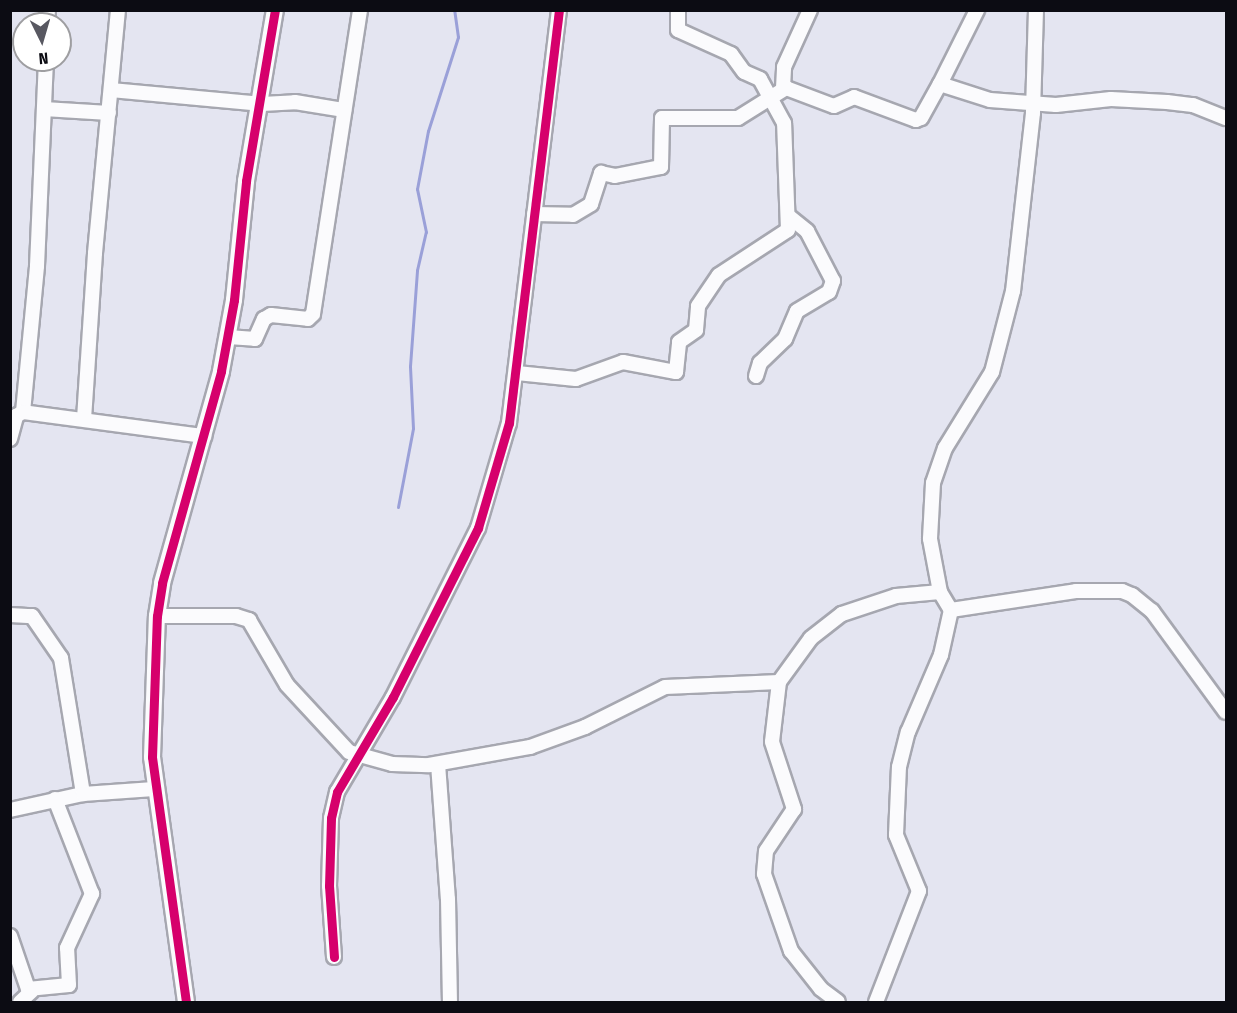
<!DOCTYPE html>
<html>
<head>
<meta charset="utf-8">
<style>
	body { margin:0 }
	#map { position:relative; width:1237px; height:1013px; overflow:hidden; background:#e4e5f1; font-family:"Fira Sans Condensed",sans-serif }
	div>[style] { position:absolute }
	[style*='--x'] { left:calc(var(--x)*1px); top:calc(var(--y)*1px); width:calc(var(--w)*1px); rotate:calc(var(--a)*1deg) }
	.stream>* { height:3px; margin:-1.5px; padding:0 1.5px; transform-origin:1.5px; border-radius:1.5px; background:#9aa0d8 }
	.roads { filter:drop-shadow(2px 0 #a6a7b0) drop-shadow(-2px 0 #a6a7b0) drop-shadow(0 2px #a6a7b0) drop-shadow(0 -2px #a6a7b0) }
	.minor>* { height:14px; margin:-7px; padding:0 7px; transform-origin:7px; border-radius:7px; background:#fbfbfd }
	.tertiary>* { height:16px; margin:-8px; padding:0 8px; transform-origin:8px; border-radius:8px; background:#fbfbfd }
	.cycleway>* { height:9px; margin:-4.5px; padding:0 4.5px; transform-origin:4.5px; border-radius:4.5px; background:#d6006c }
	span { translate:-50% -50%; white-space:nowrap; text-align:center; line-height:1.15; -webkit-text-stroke:5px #fff; paint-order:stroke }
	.frame { position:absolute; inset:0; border:12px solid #0c0c13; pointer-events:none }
	.north { position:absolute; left:12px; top:12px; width:60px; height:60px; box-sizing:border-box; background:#fff; border:2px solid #9e9ea1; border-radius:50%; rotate:175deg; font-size:16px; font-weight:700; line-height:24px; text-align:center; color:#0c0c13 }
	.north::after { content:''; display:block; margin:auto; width:21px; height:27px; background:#585861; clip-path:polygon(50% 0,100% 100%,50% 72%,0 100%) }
</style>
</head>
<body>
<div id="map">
	<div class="stream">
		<div style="--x:398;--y:507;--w:80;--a:-79.2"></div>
		<div style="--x:413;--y:428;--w:62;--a:-92.8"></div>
		<div style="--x:410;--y:366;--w:96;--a:-85.8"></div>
		<div style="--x:417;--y:270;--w:39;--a:-77"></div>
		<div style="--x:426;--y:232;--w:44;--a:-101.8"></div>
		<div style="--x:417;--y:189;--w:59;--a:-79.3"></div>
		<div style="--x:428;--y:131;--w:99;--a:-72.3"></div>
		<div style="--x:458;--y:37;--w:27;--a:-98"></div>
	</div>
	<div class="roads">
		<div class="minor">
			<div style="--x:1036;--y:10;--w:103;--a:91.7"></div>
			<div style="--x:1033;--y:113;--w:179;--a:96.4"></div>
			<div style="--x:1013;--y:291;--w:84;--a:104.5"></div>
			<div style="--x:992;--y:372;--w:89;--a:121.7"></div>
			<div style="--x:945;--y:448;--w:37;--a:109"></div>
			<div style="--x:933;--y:483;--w:56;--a:93.1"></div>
			<div style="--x:930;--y:539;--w:54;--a:79.3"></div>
			<div style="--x:940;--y:592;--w:21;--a:59"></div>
			<div style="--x:951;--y:610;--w:126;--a:-8.6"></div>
			<div style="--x:1076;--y:591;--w:46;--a:0"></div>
			<div style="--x:1122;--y:591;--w:11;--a:22"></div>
			<div style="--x:1132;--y:595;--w:26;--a:39"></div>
			<div style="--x:1152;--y:611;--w:125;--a:53.8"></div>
			<div style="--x:47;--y:24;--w:14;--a:-86"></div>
			<div style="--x:940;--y:84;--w:83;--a:-63.4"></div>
			<div style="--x:783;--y:88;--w:21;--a:-87"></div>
			<div style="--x:784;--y:67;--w:63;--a:-65.5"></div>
			<div style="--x:111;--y:90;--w:152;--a:5.3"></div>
			<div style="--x:262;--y:104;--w:33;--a:-3"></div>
			<div style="--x:295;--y:102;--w:50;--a:9.3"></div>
			<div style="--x:44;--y:109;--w:65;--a:3.5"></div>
			<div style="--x:534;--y:214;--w:39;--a:1"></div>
			<div style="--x:573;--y:215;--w:21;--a:-31"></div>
			<div style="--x:591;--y:204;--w:33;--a:-72"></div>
			<div style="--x:601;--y:173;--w:14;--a:12"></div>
			<div style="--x:615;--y:176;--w:47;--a:-11.1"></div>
			<div style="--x:661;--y:167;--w:49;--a:-88.8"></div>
			<div style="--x:662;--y:118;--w:76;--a:0"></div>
			<div style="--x:738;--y:118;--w:57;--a:-32"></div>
			<div style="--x:786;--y:88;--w:51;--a:20.6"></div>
			<div style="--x:834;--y:106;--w:22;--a:-24"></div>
			<div style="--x:854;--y:97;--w:66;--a:20.4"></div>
			<div style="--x:916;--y:120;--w:5;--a:-22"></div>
			<div style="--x:921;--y:118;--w:39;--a:-61"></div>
			<div style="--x:940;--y:84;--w:52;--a:17.7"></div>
			<div style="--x:990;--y:100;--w:66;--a:4.3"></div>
			<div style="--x:1056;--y:105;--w:55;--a:-6.2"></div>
			<div style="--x:1111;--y:99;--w:56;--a:3.1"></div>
			<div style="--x:1167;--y:102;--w:26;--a:7"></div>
			<div style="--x:1193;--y:105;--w:35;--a:22"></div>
			<div style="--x:228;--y:337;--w:27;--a:4"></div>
			<div style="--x:255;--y:339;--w:22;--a:-66"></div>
			<div style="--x:264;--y:319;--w:8;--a:-30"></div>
			<div style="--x:271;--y:315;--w:37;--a:6"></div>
			<div style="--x:308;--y:319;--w:7;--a:-45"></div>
			<div style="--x:313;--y:314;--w:308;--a:-81.2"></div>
			<div style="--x:517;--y:373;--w:59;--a:5.8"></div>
			<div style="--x:576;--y:379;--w:50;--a:-19.9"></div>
			<div style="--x:623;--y:362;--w:54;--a:10.7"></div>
			<div style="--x:676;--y:372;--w:30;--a:-84"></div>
			<div style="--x:679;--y:342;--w:21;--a:-35"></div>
			<div style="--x:696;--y:330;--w:24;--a:-85"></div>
			<div style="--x:698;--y:306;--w:37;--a:-56"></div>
			<div style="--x:719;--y:275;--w:82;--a:-33.1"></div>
			<div style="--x:788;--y:230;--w:107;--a:-92.1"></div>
			<div style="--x:784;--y:123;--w:50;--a:-118.6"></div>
			<div style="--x:760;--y:79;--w:17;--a:-156"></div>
			<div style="--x:744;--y:72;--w:22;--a:-126"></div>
			<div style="--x:731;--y:54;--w:58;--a:-155.6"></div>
			<div style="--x:678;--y:30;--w:20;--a:-90"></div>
			<div style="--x:756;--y:376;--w:14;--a:-73"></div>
			<div style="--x:760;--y:363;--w:35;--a:-44"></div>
			<div style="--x:785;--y:339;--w:30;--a:-67"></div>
			<div style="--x:797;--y:311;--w:37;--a:-31"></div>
			<div style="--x:829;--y:292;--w:12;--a:-70"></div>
			<div style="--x:833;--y:281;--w:56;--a:-117.5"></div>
			<div style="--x:807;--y:231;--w:22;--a:-141"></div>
			<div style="--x:23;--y:412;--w:147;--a:-84.5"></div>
			<div style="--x:37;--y:266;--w:206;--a:-87.5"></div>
			<div style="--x:84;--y:419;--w:166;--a:-86.2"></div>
			<div style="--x:95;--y:253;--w:244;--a:-84.6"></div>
			<div style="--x:10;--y:439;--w:24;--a:-75"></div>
			<div style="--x:16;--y:416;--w:8;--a:-30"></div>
			<div style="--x:23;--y:412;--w:183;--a:7.6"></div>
			<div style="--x:10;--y:615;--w:22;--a:3"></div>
			<div style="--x:32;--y:616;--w:51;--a:55.4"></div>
			<div style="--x:61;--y:658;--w:138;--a:80.8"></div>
			<div style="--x:157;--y:616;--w:79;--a:0"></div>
			<div style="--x:236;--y:616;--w:14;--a:17"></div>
			<div style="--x:249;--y:620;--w:75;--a:59.7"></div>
			<div style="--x:287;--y:685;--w:91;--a:47.2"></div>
			<div style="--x:349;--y:752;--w:45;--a:15.6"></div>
			<div style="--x:392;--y:764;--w:37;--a:2"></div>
			<div style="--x:429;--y:765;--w:103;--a:-10.1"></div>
			<div style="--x:530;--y:747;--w:59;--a:-20"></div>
			<div style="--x:585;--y:727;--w:89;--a:-26.6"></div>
			<div style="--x:665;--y:687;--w:114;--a:-2.5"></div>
			<div style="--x:779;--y:682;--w:54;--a:-54"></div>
			<div style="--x:811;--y:638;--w:39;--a:-38"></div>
			<div style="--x:842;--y:614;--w:57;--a:-18.4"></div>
			<div style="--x:896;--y:596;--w:44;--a:-5.2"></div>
			<div style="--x:779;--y:682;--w:60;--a:96.7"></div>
			<div style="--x:772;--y:742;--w:71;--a:71.8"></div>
			<div style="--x:794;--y:809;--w:50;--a:123.7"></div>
			<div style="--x:766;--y:851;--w:23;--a:95"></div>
			<div style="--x:764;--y:874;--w:82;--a:70.7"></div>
			<div style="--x:791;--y:951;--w:48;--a:51.7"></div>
			<div style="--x:821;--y:989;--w:21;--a:37"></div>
			<div style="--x:438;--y:764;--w:135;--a:85.8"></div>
			<div style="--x:448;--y:899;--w:103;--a:88.9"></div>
			<div style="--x:10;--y:810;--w:75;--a:-12.4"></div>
			<div style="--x:83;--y:794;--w:71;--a:-4"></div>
			<div style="--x:10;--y:936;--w:56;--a:71.2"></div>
			<div style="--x:28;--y:989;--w:41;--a:-5.6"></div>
			<div style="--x:69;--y:985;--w:37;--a:-93"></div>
			<div style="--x:67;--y:948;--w:60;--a:-65.2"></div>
			<div style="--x:92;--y:894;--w:102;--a:-111.3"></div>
			<div style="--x:334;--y:957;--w:71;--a:-94"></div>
			<div style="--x:329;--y:886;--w:68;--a:-88.3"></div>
			<div style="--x:331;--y:818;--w:27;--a:-77"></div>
			<div style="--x:337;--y:792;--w:110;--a:-59.5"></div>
			<div style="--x:393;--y:697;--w:189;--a:-63.3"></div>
			<div style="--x:478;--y:528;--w:109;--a:-73.6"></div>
			<div style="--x:509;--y:423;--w:416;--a:-83.1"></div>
			<div style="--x:20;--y:1002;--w:16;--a:-43"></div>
			<div style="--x:876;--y:1002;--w:119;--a:-68.8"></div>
			<div style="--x:919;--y:891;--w:61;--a:-112.3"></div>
			<div style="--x:896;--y:835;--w:68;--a:-87.5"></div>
			<div style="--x:899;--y:767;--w:36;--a:-76"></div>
			<div style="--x:908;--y:732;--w:84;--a:-66.8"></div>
			<div style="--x:941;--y:655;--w:46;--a:-77.5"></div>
		</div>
		<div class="tertiary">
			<div style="--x:186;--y:1002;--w:247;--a:-97.9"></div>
			<div style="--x:152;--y:757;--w:141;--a:-88"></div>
			<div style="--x:157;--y:616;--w:33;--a:-81"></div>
			<div style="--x:162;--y:583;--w:220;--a:-74.4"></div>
			<div style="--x:221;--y:371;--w:72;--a:-79.6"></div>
			<div style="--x:234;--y:300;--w:120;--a:-84.2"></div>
			<div style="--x:246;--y:181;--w:173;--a:-80.4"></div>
		</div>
	</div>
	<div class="cycleway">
		<div style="--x:334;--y:957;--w:71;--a:-94"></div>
		<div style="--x:329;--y:886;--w:68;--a:-88.3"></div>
		<div style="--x:331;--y:818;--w:27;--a:-77"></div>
		<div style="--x:337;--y:792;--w:110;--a:-59.5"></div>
		<div style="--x:393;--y:697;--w:189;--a:-63.3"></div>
		<div style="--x:478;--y:528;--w:109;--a:-73.6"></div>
		<div style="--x:509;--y:423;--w:416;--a:-83.1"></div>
		<div style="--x:186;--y:1002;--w:247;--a:-97.9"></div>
		<div style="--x:152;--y:757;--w:141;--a:-88"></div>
		<div style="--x:157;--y:616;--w:33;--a:-81"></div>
		<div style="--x:162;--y:583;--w:220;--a:-74.4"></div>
		<div style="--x:221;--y:371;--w:72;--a:-79.6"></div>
		<div style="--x:234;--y:300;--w:120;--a:-84.2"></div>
		<div style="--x:246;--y:181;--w:173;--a:-80.4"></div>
	</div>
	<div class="frame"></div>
	<div class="north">N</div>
</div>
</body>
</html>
